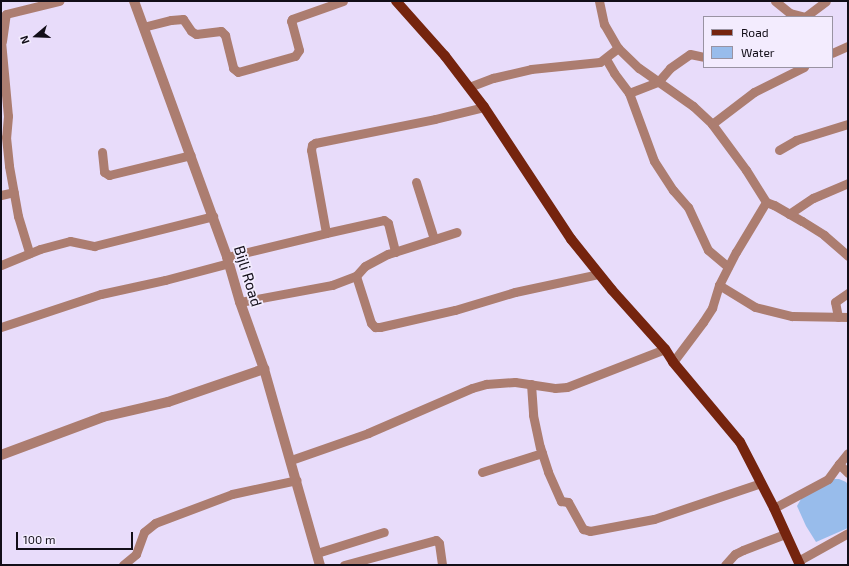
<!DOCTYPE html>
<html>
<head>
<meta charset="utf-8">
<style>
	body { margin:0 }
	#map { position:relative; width:849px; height:566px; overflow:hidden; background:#e8dcfa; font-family:"Exo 2",sans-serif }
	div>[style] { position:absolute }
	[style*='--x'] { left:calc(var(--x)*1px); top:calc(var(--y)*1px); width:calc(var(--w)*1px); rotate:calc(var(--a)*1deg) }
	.water>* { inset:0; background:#98bceb }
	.minor>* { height:9px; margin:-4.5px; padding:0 4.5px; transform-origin:4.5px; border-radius:4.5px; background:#ac7d70 }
	.tertiary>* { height:10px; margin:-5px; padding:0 5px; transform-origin:5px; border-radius:5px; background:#ac7d70 }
	.primary>* { height:10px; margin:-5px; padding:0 5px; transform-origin:5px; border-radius:5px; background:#75240e }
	span { translate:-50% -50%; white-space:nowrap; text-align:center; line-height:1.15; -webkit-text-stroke:3.5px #f3ecfe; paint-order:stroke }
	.street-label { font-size:15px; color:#120e18 }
	.frame { position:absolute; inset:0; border:2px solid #120e18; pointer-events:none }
	.legend { position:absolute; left:703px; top:16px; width:130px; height:52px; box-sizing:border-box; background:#f3ecfe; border:1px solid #9993a2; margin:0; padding:5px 7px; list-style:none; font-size:12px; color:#120e18 }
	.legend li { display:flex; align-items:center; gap:8px; height:20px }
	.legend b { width:20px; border:1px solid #9993a2 }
	.north { position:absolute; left:16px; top:16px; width:40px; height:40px; -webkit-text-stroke:3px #f3ecfe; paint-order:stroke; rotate:251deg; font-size:11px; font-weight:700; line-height:16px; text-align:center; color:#120e18 }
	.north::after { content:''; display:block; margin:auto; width:14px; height:18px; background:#120e18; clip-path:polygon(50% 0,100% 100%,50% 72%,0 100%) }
	.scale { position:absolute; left:16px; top:532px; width:117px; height:18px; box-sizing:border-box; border:2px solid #120e18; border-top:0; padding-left:5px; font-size:12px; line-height:14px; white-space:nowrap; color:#120e18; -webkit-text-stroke:3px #f3ecfe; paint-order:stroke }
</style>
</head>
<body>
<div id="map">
	<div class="water">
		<div style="clip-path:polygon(831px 479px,839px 479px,846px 482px,848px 485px,848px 528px,816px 542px,806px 526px,797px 506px,801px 499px,813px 490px)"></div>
	</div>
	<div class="minor">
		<div style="--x:599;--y:1;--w:24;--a:78"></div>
		<div style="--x:604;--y:24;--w:28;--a:60"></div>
		<div style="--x:618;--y:48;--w:29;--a:44"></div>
		<div style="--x:639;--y:68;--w:66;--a:35.1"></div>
		<div style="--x:693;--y:106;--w:26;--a:43"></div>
		<div style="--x:712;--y:124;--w:57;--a:53.5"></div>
		<div style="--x:746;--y:170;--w:38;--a:58"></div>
		<div style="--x:766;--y:202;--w:9;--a:21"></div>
		<div style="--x:774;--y:205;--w:32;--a:30"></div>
		<div style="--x:802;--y:221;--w:26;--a:32"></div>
		<div style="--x:824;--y:235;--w:32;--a:41"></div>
		<div style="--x:775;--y:1;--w:19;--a:39"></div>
		<div style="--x:790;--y:13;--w:16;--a:15"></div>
		<div style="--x:805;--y:17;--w:26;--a:-37"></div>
		<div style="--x:143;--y:27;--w:29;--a:-14"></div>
		<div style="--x:171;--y:20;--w:12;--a:-5"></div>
		<div style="--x:183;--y:19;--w:14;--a:56"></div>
		<div style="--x:191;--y:31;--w:6;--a:31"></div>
		<div style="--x:196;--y:34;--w:25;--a:-7"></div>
		<div style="--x:221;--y:31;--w:6;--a:45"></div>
		<div style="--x:225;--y:35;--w:34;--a:76"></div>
		<div style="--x:233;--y:68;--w:6;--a:39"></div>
		<div style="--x:238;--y:72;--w:59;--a:-15.7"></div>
		<div style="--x:295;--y:56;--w:7;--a:-56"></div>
		<div style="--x:299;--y:50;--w:30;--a:-105"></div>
		<div style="--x:291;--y:21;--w:2;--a:-63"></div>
		<div style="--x:292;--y:19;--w:54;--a:-19.4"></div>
		<div style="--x:1;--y:41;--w:75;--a:84.7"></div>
		<div style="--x:8;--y:116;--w:21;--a:95"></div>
		<div style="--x:6;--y:137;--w:29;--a:84"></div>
		<div style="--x:9;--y:166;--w:51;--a:79.8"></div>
		<div style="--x:18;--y:216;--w:39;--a:73"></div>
		<div style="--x:2;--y:41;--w:27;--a:-82"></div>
		<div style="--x:6;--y:14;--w:55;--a:-13.8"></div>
		<div style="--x:832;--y:53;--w:17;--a:-24"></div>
		<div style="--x:606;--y:59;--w:16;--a:60"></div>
		<div style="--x:614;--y:73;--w:25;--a:53"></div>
		<div style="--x:629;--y:93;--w:72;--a:69.8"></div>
		<div style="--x:654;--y:161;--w:35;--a:57"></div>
		<div style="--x:673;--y:190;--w:23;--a:49"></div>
		<div style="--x:688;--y:207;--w:47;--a:65.1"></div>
		<div style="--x:708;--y:250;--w:26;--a:40"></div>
		<div style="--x:469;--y:87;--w:26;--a:-21"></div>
		<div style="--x:493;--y:78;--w:39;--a:-13"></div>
		<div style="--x:531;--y:69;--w:69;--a:-5.8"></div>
		<div style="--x:600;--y:62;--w:23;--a:-38"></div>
		<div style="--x:629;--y:93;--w:31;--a:-21"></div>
		<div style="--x:658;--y:82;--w:18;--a:-49"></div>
		<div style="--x:670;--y:68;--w:24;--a:-35"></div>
		<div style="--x:690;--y:54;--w:14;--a:12"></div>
		<div style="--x:712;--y:124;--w:53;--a:-37.3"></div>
		<div style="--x:754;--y:92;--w:56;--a:-26.6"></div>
		<div style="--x:779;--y:150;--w:20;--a:-30"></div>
		<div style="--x:796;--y:140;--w:54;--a:-17.1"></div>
		<div style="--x:102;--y:152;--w:20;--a:84"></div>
		<div style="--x:104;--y:172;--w:6;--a:31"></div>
		<div style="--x:109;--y:175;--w:84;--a:-13.7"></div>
		<div style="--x:416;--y:182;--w:60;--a:72.5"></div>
		<div style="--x:1;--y:195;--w:13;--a:-13"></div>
		<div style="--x:789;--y:214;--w:29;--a:-34"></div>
		<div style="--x:813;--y:198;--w:38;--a:-23"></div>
		<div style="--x:326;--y:233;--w:59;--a:-12.6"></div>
		<div style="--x:384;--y:220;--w:5;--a:37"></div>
		<div style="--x:388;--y:223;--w:30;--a:76"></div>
		<div style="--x:227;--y:257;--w:102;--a:-13.6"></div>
		<div style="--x:326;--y:233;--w:84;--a:-100.2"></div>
		<div style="--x:311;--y:150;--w:5;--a:-79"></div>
		<div style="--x:312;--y:145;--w:4;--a:-34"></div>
		<div style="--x:315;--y:143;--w:122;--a:-11.3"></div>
		<div style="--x:435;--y:119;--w:50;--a:-13.8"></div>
		<div style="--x:1;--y:265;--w:42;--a:-22.3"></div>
		<div style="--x:40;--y:249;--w:31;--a:-15"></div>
		<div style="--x:70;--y:241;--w:25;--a:12"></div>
		<div style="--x:94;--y:246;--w:123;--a:-14.1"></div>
		<div style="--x:356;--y:276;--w:49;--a:72.3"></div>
		<div style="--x:371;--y:323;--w:6;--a:45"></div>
		<div style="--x:375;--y:327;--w:5;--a:0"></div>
		<div style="--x:380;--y:327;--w:77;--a:-12.8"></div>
		<div style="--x:455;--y:310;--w:63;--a:-16.7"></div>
		<div style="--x:515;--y:292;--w:85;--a:-12.2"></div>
		<div style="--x:719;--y:285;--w:42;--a:31.4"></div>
		<div style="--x:755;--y:307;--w:38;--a:14"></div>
		<div style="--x:792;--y:316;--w:56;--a:1"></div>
		<div style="--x:240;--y:302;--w:94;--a:-10.5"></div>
		<div style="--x:332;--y:285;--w:26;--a:-21"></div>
		<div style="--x:356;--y:276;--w:13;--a:-48"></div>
		<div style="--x:365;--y:266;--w:26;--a:-28"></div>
		<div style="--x:388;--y:254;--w:72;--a:-17.7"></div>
		<div style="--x:838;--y:317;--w:15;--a:-101"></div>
		<div style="--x:835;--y:302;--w:16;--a:-35"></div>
		<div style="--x:1;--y:327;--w:105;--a:-18.3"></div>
		<div style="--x:101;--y:294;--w:66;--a:-12.3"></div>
		<div style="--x:165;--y:280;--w:66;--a:-14.9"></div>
		<div style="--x:673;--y:362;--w:50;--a:-53.1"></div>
		<div style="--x:703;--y:322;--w:17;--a:-57"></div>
		<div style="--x:712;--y:308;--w:24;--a:-73"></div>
		<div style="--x:719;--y:285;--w:37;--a:-63"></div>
		<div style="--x:736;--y:252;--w:58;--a:-59"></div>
		<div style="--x:531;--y:384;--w:31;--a:86"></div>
		<div style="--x:533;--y:415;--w:33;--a:78"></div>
		<div style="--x:540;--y:447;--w:26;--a:72"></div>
		<div style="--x:548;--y:472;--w:32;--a:66"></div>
		<div style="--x:561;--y:501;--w:7;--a:8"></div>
		<div style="--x:568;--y:502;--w:31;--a:61"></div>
		<div style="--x:583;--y:529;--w:7;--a:16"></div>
		<div style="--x:590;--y:531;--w:65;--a:-10.6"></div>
		<div style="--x:654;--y:519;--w:113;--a:-18.6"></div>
		<div style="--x:291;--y:460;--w:82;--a:-19.3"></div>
		<div style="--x:368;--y:433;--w:113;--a:-23.4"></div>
		<div style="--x:472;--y:388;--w:15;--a:-16"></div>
		<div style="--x:486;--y:384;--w:29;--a:-4"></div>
		<div style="--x:515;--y:382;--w:40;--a:8.5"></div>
		<div style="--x:555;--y:388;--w:12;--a:-5"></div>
		<div style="--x:567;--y:387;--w:105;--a:-21.2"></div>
		<div style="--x:839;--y:464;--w:14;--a:-51"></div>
		<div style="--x:482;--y:472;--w:63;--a:-17.6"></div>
		<div style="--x:774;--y:508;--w:61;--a:-28.2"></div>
		<div style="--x:828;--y:479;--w:19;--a:-54"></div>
		<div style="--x:839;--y:464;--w:13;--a:45"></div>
		<div style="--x:317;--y:553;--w:70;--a:-17.4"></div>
		<div style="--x:798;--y:561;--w:57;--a:-29.2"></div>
		<div style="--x:123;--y:565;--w:17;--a:-40"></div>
		<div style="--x:136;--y:554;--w:23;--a:-70"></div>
		<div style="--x:144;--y:532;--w:14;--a:-39"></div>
		<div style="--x:155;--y:523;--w:82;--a:-20.6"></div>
		<div style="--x:232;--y:494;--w:66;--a:-12.2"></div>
		<div style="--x:344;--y:565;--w:95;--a:-15.2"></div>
		<div style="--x:436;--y:540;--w:4;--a:45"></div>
		<div style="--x:439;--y:543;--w:22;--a:82"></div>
		<div style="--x:725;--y:565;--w:15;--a:-48"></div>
		<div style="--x:735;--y:554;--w:9;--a:-27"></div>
		<div style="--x:743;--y:550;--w:45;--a:-20.9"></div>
	</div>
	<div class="tertiary">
		<div style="--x:134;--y:1;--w:272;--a:70"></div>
		<div style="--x:227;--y:257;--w:47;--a:73.9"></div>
		<div style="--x:240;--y:302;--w:71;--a:70.3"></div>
		<div style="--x:264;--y:369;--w:204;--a:74.1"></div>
		<div style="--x:1;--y:455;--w:109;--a:-20.4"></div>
		<div style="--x:103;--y:417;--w:67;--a:-13"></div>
		<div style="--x:168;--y:402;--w:102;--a:-19"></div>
	</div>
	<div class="primary">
		<div style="--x:396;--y:1;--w:74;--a:48.3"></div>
		<div style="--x:445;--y:56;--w:64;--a:52.6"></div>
		<div style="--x:484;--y:107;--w:158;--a:56.6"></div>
		<div style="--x:571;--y:239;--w:65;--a:51.2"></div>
		<div style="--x:612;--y:290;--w:79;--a:48.1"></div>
		<div style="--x:665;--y:349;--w:15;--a:58"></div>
		<div style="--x:673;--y:362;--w:104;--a:50.1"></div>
		<div style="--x:740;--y:442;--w:74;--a:62.7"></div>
		<div style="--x:774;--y:508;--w:63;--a:65.5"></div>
	</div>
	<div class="street-label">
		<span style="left:248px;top:276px;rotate:73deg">Bijli Road</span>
	</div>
	<div class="frame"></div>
	<ul class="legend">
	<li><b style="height:5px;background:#75240e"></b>Road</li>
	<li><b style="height:11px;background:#98bceb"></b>Water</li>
	</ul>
	<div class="north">N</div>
	<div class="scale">100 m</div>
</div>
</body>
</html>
